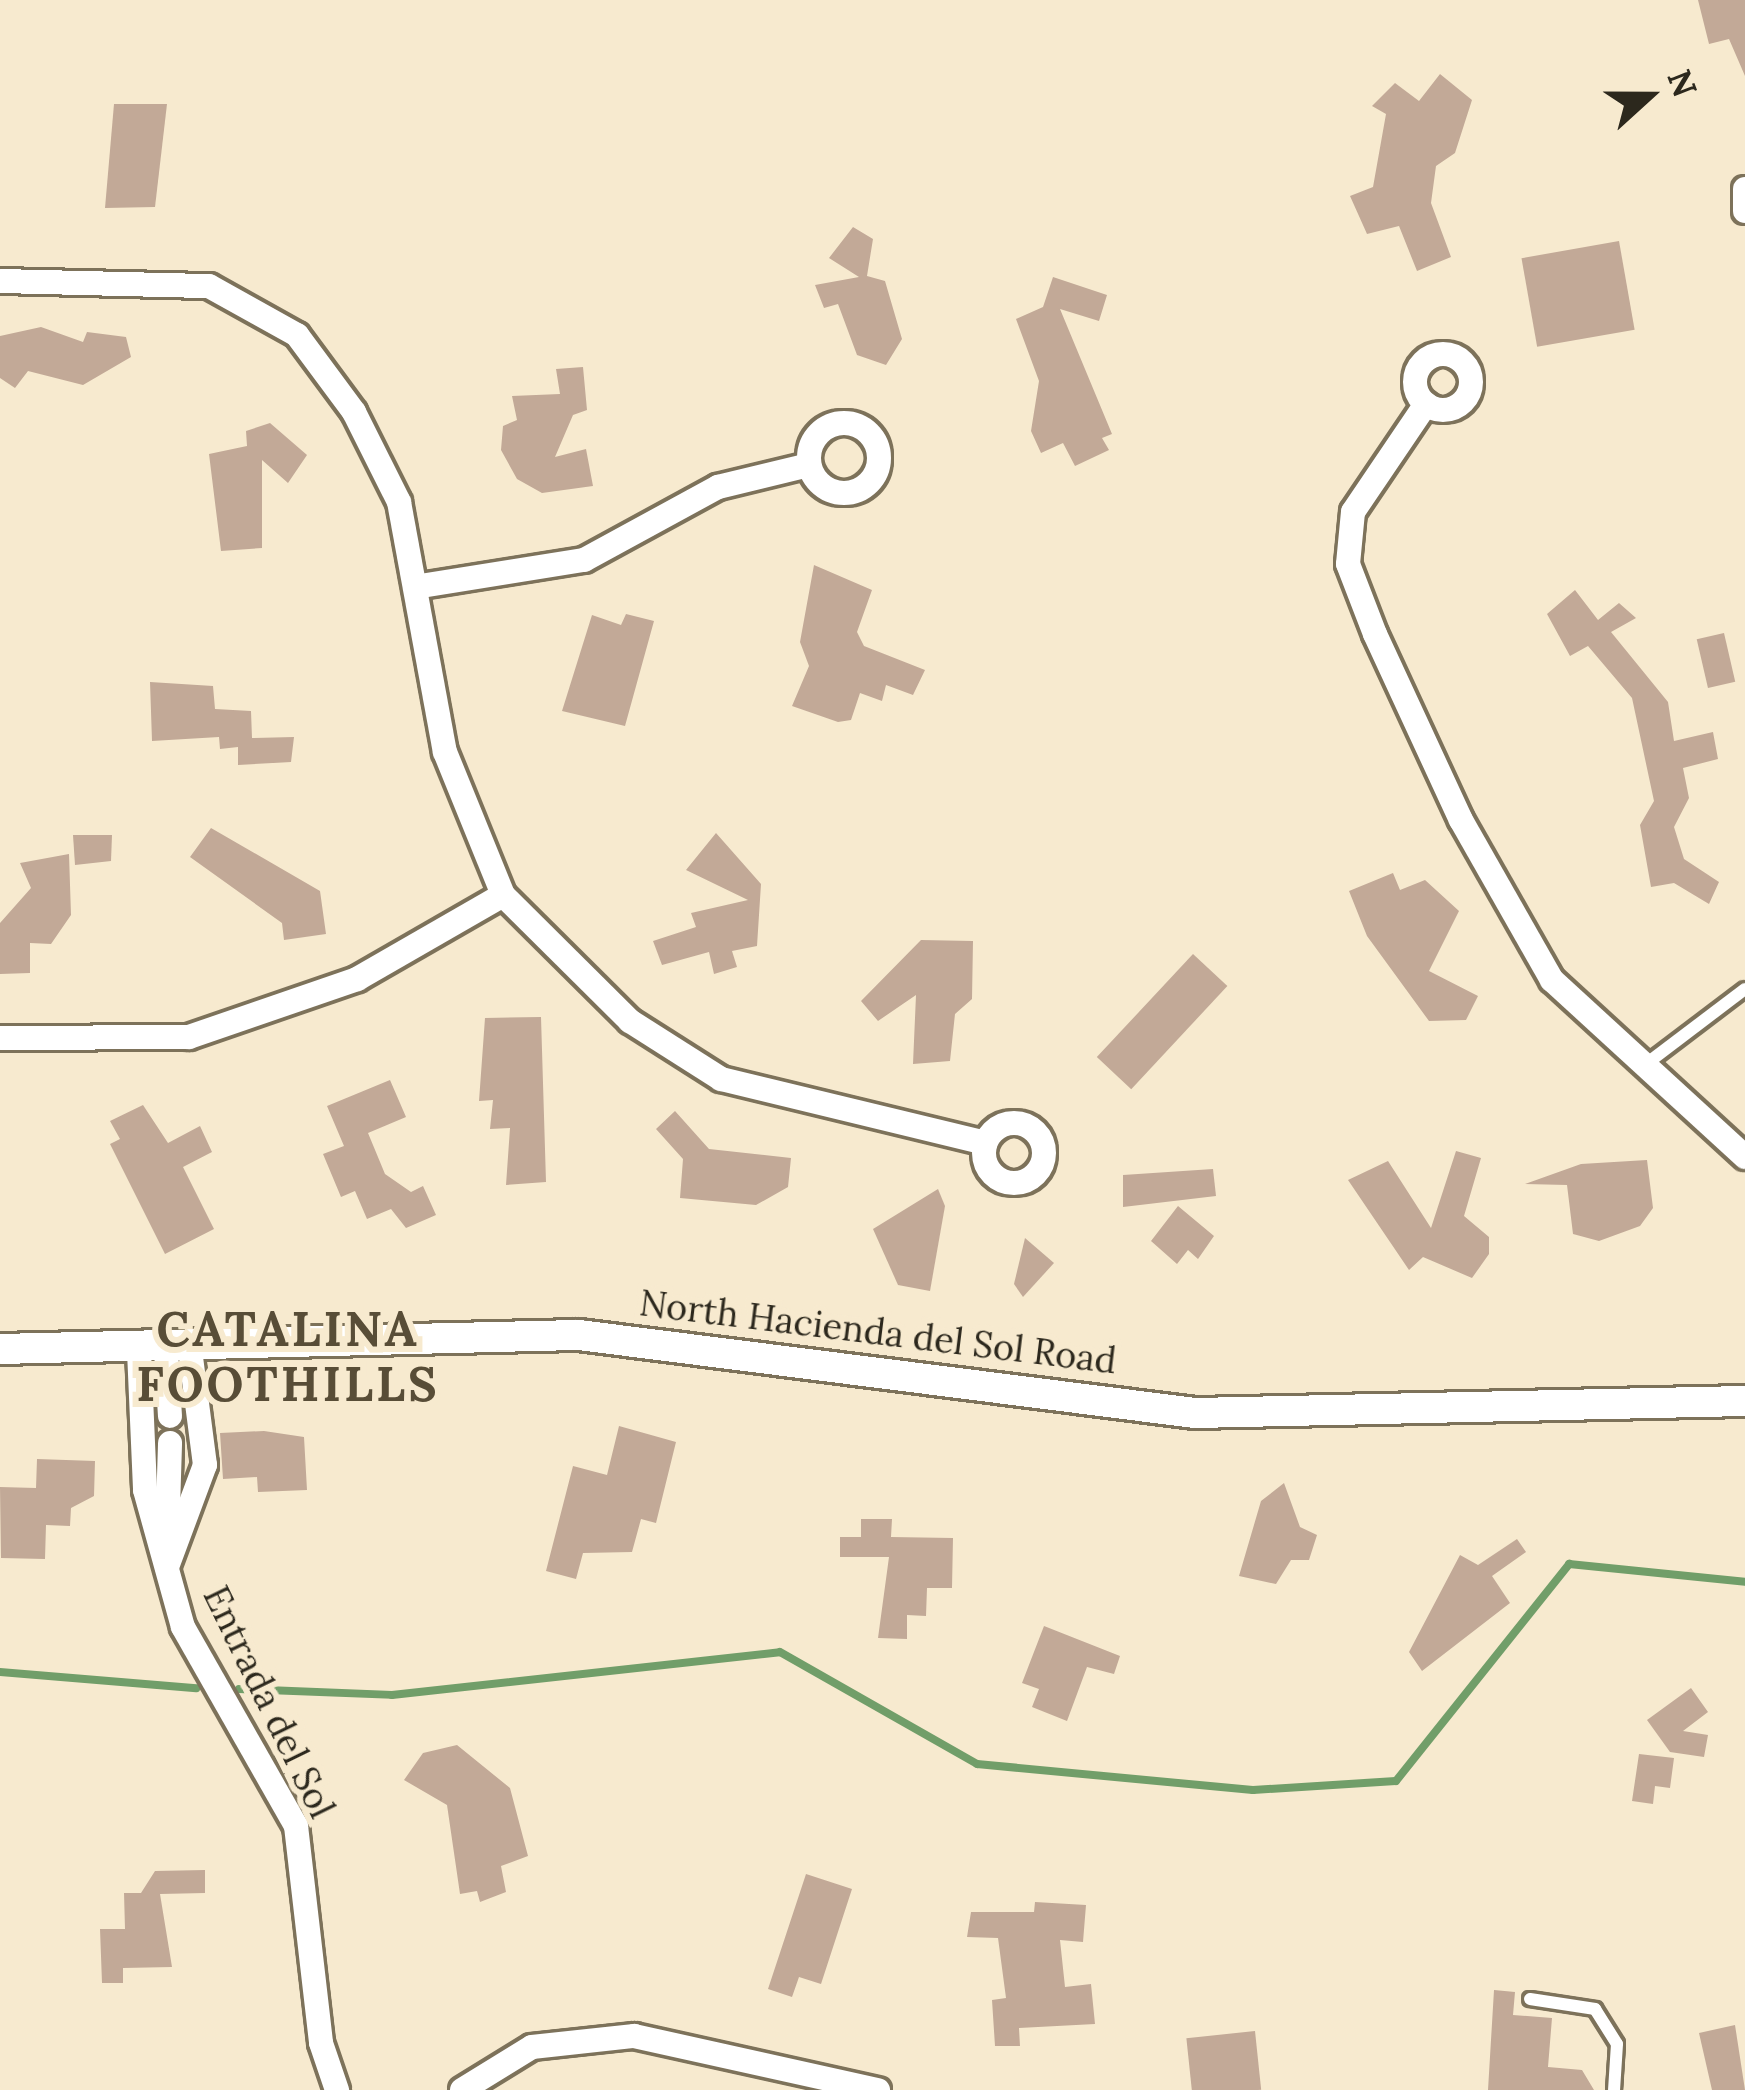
<!DOCTYPE html>
<html>
<head>
<meta charset="utf-8">
<style>
	body { margin:0 }
	#map { position:relative; width:1745px; height:2090px; overflow:hidden; background:#f7eacf; font-family:Lora,serif }
	div>[style] { position:absolute }
	[style*='--x'] { left:calc(var(--x)*1px); top:calc(var(--y)*1px); width:calc(var(--w)*1px); rotate:calc(var(--a)*1deg) }
	.stream>* { height:8px; margin:-4px; padding:0 4px; transform-origin:4px; border-radius:4px; background:#719e69 }
	.building>* { inset:0; background:#c2a997; transform-origin:0 0 }
	.roads { filter:drop-shadow(3px 0 #7d725a) drop-shadow(-3px 0 #7d725a) drop-shadow(0 3px #7d725a) drop-shadow(0 -3px #7d725a) }
	.service>* { height:12px; margin:-6px; padding:0 6px; transform-origin:6px; border-radius:6px; background:#fff }
	.minor>* { height:24px; margin:-12px; padding:0 12px; transform-origin:12px; border-radius:12px; background:#fff }
	.minor>.ring { margin:-12px; padding:0; box-sizing:content-box; background:none; border:24px solid #fff; border-radius:50% }
	.tertiary>* { height:30px; margin:-15px; padding:0 15px; transform-origin:15px; border-radius:15px; background:#fff }
	span { translate:-50% -50%; white-space:nowrap; text-align:center; line-height:1.15; -webkit-text-stroke:12px #f7eacf; paint-order:stroke }
	.street-label { font-size:36px; color:#2c281d }
	.district-label { font-size:48px; color:#584d37; font-weight:700; letter-spacing:3px }
	.north { position:absolute; left:1589px; top:36px; width:120px; height:120px; -webkit-text-stroke:9px #f7eacf; paint-order:stroke; rotate:69deg; font-size:33px; font-weight:700; line-height:48px; text-align:center; color:#2c281d }
	.north::after { content:''; display:block; margin:auto; width:42px; height:54px; background:#2c281d; clip-path:polygon(50% 0,100% 100%,50% 72%,0 100%) }
</style>
</head>
<body>
<div id="map">
	<div class="stream">
		<div style="--x:0;--y:1672;--w:197;--a:4.7"></div>
		<div style="--x:239;--y:1689;--w:153;--a:2.2"></div>
		<div style="--x:392;--y:1695;--w:390;--a:-6.3"></div>
		<div style="--x:780;--y:1652;--w:227;--a:29.6"></div>
		<div style="--x:977;--y:1764;--w:277;--a:5.4"></div>
		<div style="--x:1253;--y:1790;--w:143;--a:-3.6"></div>
		<div style="--x:1396;--y:1781;--w:278;--a:-51.4"></div>
		<div style="--x:1569;--y:1564;--w:177;--a:5.8"></div>
	</div>
	<div class="building">
		<div style="clip-path:polygon(1698px 0,1745px 0,1745px 76px,1729px 39px,1709px 44px)"></div>
		<div style="clip-path:polygon(1440px 74px,1472px 100px,1455px 153px,1436px 166px,1431px 203px,1451px 257px,1417px 271px,1399px 226px,1367px 234px,1350px 196px,1373px 187px,1386px 114px,1372px 106px,1395px 83px,1419px 101px)"></div>
		<div style="clip-path:polygon(114px 104px,167px 104px,155px 207px,105px 208px)"></div>
		<div style="clip-path:polygon(853px 227px,873px 239px,867px 276px,885px 281px,902px 339px,886px 365px,857px 355px,838px 304px,824px 308px,815px 285px,859px 277px,829px 258px)"></div>
		<div style="left:1619px;top:241px;width:90px;height:99px;rotate:80deg"></div>
		<div style="clip-path:polygon(1053px 277px,1107px 295px,1099px 321px,1060px 309px,1112px 434px,1102px 438px,1109px 450px,1075px 466px,1063px 443px,1041px 453px,1031px 431px,1039px 381px,1016px 319px,1043px 307px)"></div>
		<div style="clip-path:polygon(41px 327px,83px 342px,87px 332px,126px 337px,131px 357px,83px 385px,28px 371px,15px 388px,0 378px,0 336px)"></div>
		<div style="clip-path:polygon(583px 367px,587px 410px,573px 415px,555px 457px,586px 449px,593px 486px,542px 493px,517px 479px,501px 450px,503px 426px,517px 420px,512px 396px,560px 394px,556px 369px)"></div>
		<div style="clip-path:polygon(270px 423px,307px 455px,288px 483px,262px 460px,262px 548px,221px 551px,209px 454px,247px 446px,246px 431px)"></div>
		<div style="clip-path:polygon(814px 565px,872px 590px,857px 632px,864px 646px,925px 670px,913px 695px,886px 685px,882px 701px,860px 693px,851px 720px,838px 722px,792px 706px,809px 666px,800px 642px)"></div>
		<div style="clip-path:polygon(1575px 590px,1598px 620px,1619px 603px,1636px 618px,1611px 632px,1668px 702px,1674px 741px,1713px 732px,1718px 759px,1683px 768px,1689px 798px,1674px 827px,1684px 859px,1719px 882px,1709px 904px,1674px 883px,1651px 887px,1640px 825px,1654px 801px,1632px 698px,1588px 646px,1570px 656px,1547px 614px)"></div>
		<div style="clip-path:polygon(626px 614px,654px 621px,625px 726px,562px 711px,592px 615px,621px 625px)"></div>
		<div style="left:1724px;top:633px;width:50px;height:28px;rotate:77deg"></div>
		<div style="clip-path:polygon(150px 682px,213px 686px,215px 709px,251px 711px,252px 738px,294px 737px,291px 762px,238px 765px,238px 747px,220px 749px,219px 737px,152px 741px)"></div>
		<div style="clip-path:polygon(211px 828px,320px 891px,326px 934px,284px 940px,282px 923px,190px 857px)"></div>
		<div style="clip-path:polygon(716px 833px,761px 884px,757px 946px,732px 951px,737px 967px,714px 974px,709px 952px,662px 965px,653px 941px,696px 927px,691px 913px,748px 900px,686px 870px)"></div>
		<div style="clip-path:polygon(73px 835px,112px 835px,111px 861px,75px 865px)"></div>
		<div style="clip-path:polygon(69px 854px,71px 915px,51px 944px,30px 943px,30px 973px,0 974px,0 923px,31px 888px,20px 863px)"></div>
		<div style="clip-path:polygon(1393px 873px,1400px 890px,1425px 880px,1459px 911px,1429px 971px,1478px 996px,1466px 1020px,1429px 1021px,1367px 936px,1349px 891px)"></div>
		<div style="clip-path:polygon(921px 940px,973px 941px,972px 999px,955px 1014px,950px 1061px,913px 1064px,916px 995px,878px 1021px,861px 1001px)"></div>
		<div style="left:1193px;top:954px;width:47px;height:141px;rotate:43deg"></div>
		<div style="clip-path:polygon(541px 1017px,546px 1182px,506px 1185px,510px 1128px,490px 1129px,493px 1100px,479px 1101px,485px 1018px)"></div>
		<div style="clip-path:polygon(390px 1080px,406px 1117px,368px 1133px,385px 1174px,411px 1192px,423px 1186px,436px 1215px,406px 1228px,391px 1209px,367px 1219px,355px 1191px,341px 1197px,323px 1154px,344px 1146px,327px 1106px)"></div>
		<div style="clip-path:polygon(143px 1105px,168px 1143px,200px 1126px,212px 1152px,183px 1167px,214px 1229px,165px 1254px,110px 1144px,120px 1139px,110px 1121px)"></div>
		<div style="clip-path:polygon(675px 1111px,709px 1149px,791px 1158px,788px 1187px,756px 1205px,680px 1198px,683px 1159px,656px 1129px)"></div>
		<div style="clip-path:polygon(1456px 1151px,1481px 1158px,1464px 1216px,1489px 1237px,1489px 1254px,1472px 1278px,1423px 1257px,1409px 1270px,1348px 1180px,1388px 1161px,1431px 1228px)"></div>
		<div style="clip-path:polygon(1647px 1160px,1653px 1208px,1640px 1226px,1599px 1241px,1573px 1234px,1567px 1185px,1525px 1184px,1581px 1164px)"></div>
		<div style="clip-path:polygon(1213px 1169px,1216px 1196px,1123px 1207px,1123px 1175px)"></div>
		<div style="clip-path:polygon(938px 1189px,945px 1206px,930px 1291px,898px 1285px,873px 1229px)"></div>
		<div style="clip-path:polygon(1178px 1206px,1214px 1236px,1198px 1259px,1188px 1250px,1177px 1264px,1151px 1241px)"></div>
		<div style="clip-path:polygon(1025px 1238px,1054px 1263px,1023px 1297px,1014px 1284px)"></div>
		<div style="clip-path:polygon(619px 1426px,676px 1442px,656px 1523px,641px 1519px,632px 1552px,583px 1553px,576px 1579px,546px 1571px,573px 1466px,607px 1475px)"></div>
		<div style="clip-path:polygon(264px 1431px,304px 1437px,307px 1490px,258px 1492px,257px 1477px,223px 1479px,220px 1433px)"></div>
		<div style="clip-path:polygon(37px 1459px,95px 1461px,94px 1496px,71px 1508px,70px 1526px,46px 1525px,45px 1559px,1px 1558px,0 1487px,36px 1488px)"></div>
		<div style="clip-path:polygon(1284px 1483px,1300px 1527px,1317px 1535px,1309px 1560px,1291px 1560px,1276px 1584px,1239px 1576px,1261px 1501px)"></div>
		<div style="clip-path:polygon(861px 1519px,892px 1519px,891px 1537px,953px 1538px,952px 1588px,927px 1588px,926px 1616px,907px 1615px,907px 1639px,878px 1638px,889px 1557px,840px 1557px,840px 1537px,861px 1537px)"></div>
		<div style="clip-path:polygon(1517px 1539px,1526px 1552px,1492px 1576px,1510px 1603px,1422px 1671px,1409px 1652px,1460px 1555px,1478px 1565px)"></div>
		<div style="clip-path:polygon(1044px 1626px,1120px 1656px,1114px 1674px,1087px 1667px,1067px 1721px,1032px 1707px,1039px 1689px,1022px 1683px)"></div>
		<div style="clip-path:polygon(1691px 1688px,1708px 1712px,1683px 1731px,1708px 1735px,1704px 1757px,1670px 1752px,1647px 1720px)"></div>
		<div style="clip-path:polygon(457px 1745px,510px 1788px,528px 1856px,501px 1866px,506px 1892px,480px 1902px,477px 1891px,460px 1894px,447px 1805px,404px 1780px,423px 1753px)"></div>
		<div style="clip-path:polygon(1639px 1754px,1674px 1758px,1670px 1788px,1655px 1786px,1653px 1804px,1632px 1801px)"></div>
		<div style="clip-path:polygon(205px 1870px,205px 1893px,160px 1894px,172px 1967px,123px 1968px,123px 1983px,102px 1983px,100px 1929px,125px 1929px,124px 1893px,141px 1893px,155px 1871px)"></div>
		<div style="clip-path:polygon(806px 1874px,852px 1889px,821px 1984px,799px 1977px,792px 1997px,768px 1989px)"></div>
		<div style="clip-path:polygon(1035px 1902px,1086px 1905px,1083px 1942px,1060px 1940px,1065px 1987px,1091px 1984px,1095px 2024px,1019px 2028px,1020px 2046px,995px 2046px,992px 2000px,1006px 1998px,998px 1938px,967px 1937px,971px 1912px,1034px 1912px)"></div>
		<div style="clip-path:polygon(1494px 1990px,1515px 1992px,1513px 2015px,1552px 2018px,1548px 2067px,1582px 2070px,1594px 2090px,1488px 2090px)"></div>
		<div style="clip-path:polygon(1735px 2025px,1745px 2090px,1712px 2090px,1699px 2033px)"></div>
		<div style="left:1255px;top:2031px;width:59px;height:69px;rotate:84deg"></div>
	</div>
	<div class="roads">
		<div class="service">
			<div style="--x:1650;--y:1061;--w:119;--a:-37.2"></div>
			<div style="--x:1530;--y:1999;--w:66;--a:8.7"></div>
			<div style="--x:1595;--y:2009;--w:41;--a:57.8"></div>
			<div style="--x:1617;--y:2044;--w:46;--a:93.7"></div>
		</div>
		<div class="minor">
			<div style="--x:1745;--y:189;--w:22;--a:90"></div>
			<div style="--x:0;--y:281;--w:209;--a:1.4"></div>
			<div style="--x:209;--y:286;--w:101;--a:29.1"></div>
			<div style="--x:297;--y:335;--w:96;--a:53.5"></div>
			<div style="--x:354;--y:412;--w:101;--a:63.4"></div>
			<div style="--x:399;--y:502;--w:254;--a:79.6"></div>
			<div style="--x:445;--y:752;--w:154;--a:67.9"></div>
			<div style="--x:503;--y:895;--w:179;--a:44.8"></div>
			<div style="--x:630;--y:1021;--w:108;--a:32.5"></div>
			<div style="--x:721;--y:1079;--w:272;--a:13.6"></div>
			<div class="ring" style="left:1415px;top:354px;width:32px;height:32px"></div>
			<div style="--x:1426;--y:404;--w:130;--a:124.1"></div>
			<div style="--x:1353;--y:512;--w:52;--a:95.5"></div>
			<div style="--x:1348;--y:564;--w:75;--a:68.9"></div>
			<div style="--x:1375;--y:634;--w:205;--a:65.2"></div>
			<div style="--x:1461;--y:820;--w:184;--a:60.4"></div>
			<div style="--x:1552;--y:980;--w:262;--a:42.5"></div>
			<div class="ring" style="left:809px;top:423px;width:46px;height:46px"></div>
			<div style="--x:421;--y:586;--w:165;--a:-9.1"></div>
			<div style="--x:584;--y:560;--w:153;--a:-28.6"></div>
			<div style="--x:718;--y:487;--w:94;--a:-13.6"></div>
			<div style="--x:0;--y:1038;--w:189;--a:-0.3"></div>
			<div style="--x:189;--y:1037;--w:178;--a:-19"></div>
			<div style="--x:357;--y:979;--w:168;--a:-29.9"></div>
			<div class="ring" style="left:984px;top:1123px;width:36px;height:36px"></div>
			<div style="--x:139;--y:1351;--w:139;--a:87.5"></div>
			<div style="--x:145;--y:1490;--w:142;--a:74.5"></div>
			<div style="--x:183;--y:1627;--w:229;--a:60.4"></div>
			<div style="--x:296;--y:1826;--w:218;--a:83.4"></div>
			<div style="--x:321;--y:2043;--w:50;--a:71.2"></div>
			<div style="--x:166;--y:1351;--w:65;--a:86.5"></div>
			<div style="--x:167;--y:1540;--w:97;--a:-88.2"></div>
			<div style="--x:167;--y:1567;--w:109;--a:-69.6"></div>
			<div style="--x:205;--y:1465;--w:116;--a:-97.4"></div>
			<div style="--x:462;--y:2090;--w:82;--a:-31.6"></div>
			<div style="--x:532;--y:2047;--w:103;--a:-6.2"></div>
			<div style="--x:634;--y:2036;--w:250;--a:12.5"></div>
		</div>
		<div class="tertiary">
			<div style="--x:0;--y:1349;--w:579;--a:-1.39"></div>
			<div style="--x:579;--y:1335;--w:621;--a:7.22"></div>
			<div style="--x:1195;--y:1413;--w:550;--a:-1.25"></div>
		</div>
	</div>
	<div class="street-label">
		<span style="left:878px;top:1332px;rotate:7deg">North Hacienda del Sol Road</span>
		<span style="left:269px;top:1702px;rotate:64deg">Entrada del Sol</span>
	</div>
	<div class="district-label">
		<span style="left:288px;top:1356px">CATALINA<br>FOOTHILLS</span>
	</div>
	<div class="north">N</div>
</div>
</body>
</html>
